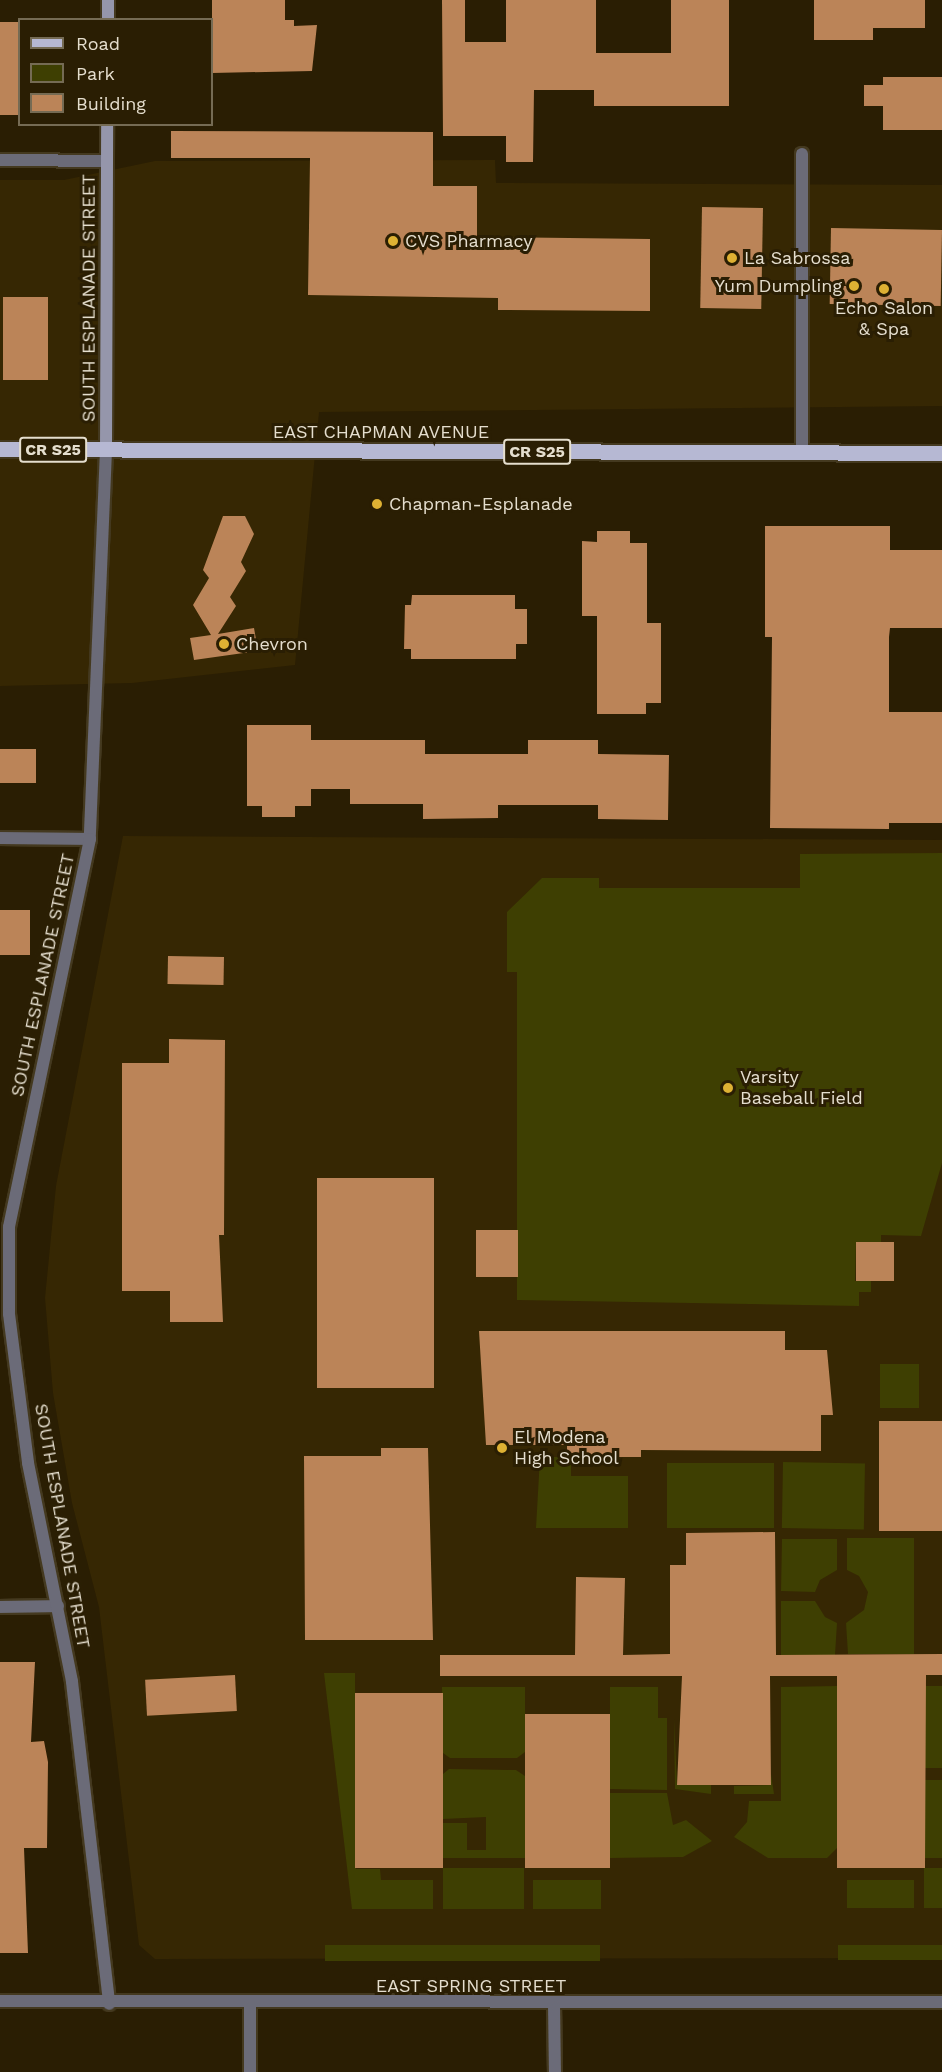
<!DOCTYPE html>
<html>
<head>
<meta charset="utf-8">
<style>
	body { margin:0 }
	#map { position:relative; width:942px; height:2072px; overflow:hidden; background:#2a1e03; font-family:"Work Sans",sans-serif }
	div>[style] { position:absolute }
	[style*='--x'] { left:calc(var(--x)*1px); top:calc(var(--y)*1px); width:calc(var(--w)*1px); rotate:calc(var(--a)*1deg) }
	.built>* { inset:0; background:#362703 }
	.green>* { inset:0; background:#3e3f02; transform-origin:0 0 }
	.building>* { inset:0; background:#bb8458; transform-origin:0 0 }
	.roads { filter:drop-shadow(2px 0 #44391f) drop-shadow(-2px 0 #44391f) drop-shadow(0 2px #44391f) drop-shadow(0 -2px #44391f) }
	.minor>* { height:12px; margin:-6px; padding:0 6px; transform-origin:6px; border-radius:6px; background:#6b6b78 }
	.tertiary>* { height:12px; margin:-6px; padding:0 6px; transform-origin:6px; border-radius:6px; background:#6b6b78 }
	.secondary>* { height:12px; margin:-6px; padding:0 6px; transform-origin:6px; border-radius:6px; background:#9596ab }
	.primary>* { height:15px; margin:-7.5px; padding:0 7.5px; transform-origin:7.5px; border-radius:7.5px; background:#b6b8d3 }
	.dots>* { width:16px; height:16px; translate:-50% -50%; box-sizing:border-box; border:3px solid #2a1e03; border-radius:50% }
	span { translate:-50% -50%; white-space:nowrap; text-align:center; line-height:1.15; -webkit-text-stroke:6px #2a1e03; paint-order:stroke }
	.shield-label span { padding:2px 4px; background:#2a1e03; border:2px solid; border-radius:4px; -webkit-text-stroke-width:0 }
	.shield-label { font-size:16px; color:#e5dece; font-weight:700 }
	.poi-label { font-size:18px; color:#e5dece }
	.left { translate:0 -50%; text-align:left }
	.right { translate:-100% -50%; text-align:right }
	.street-label { font-size:18px; color:#e5dece }
	.legend { position:absolute; left:18px; top:18px; width:195px; height:108px; box-sizing:border-box; background:#2a1e03; border:2px solid #756b54; margin:0; padding:8px 10px; list-style:none; font-size:18px; color:#e5dece }
	.legend li { display:flex; align-items:center; gap:12px; height:30px }
	.legend b { width:30px; border:2px solid #756b54 }
</style>
</head>
<body>
<div id="map">
	<div class="built">
		<div style="clip-path:polygon(495px 160px,496px 183px,942px 185px,942px 406px,319px 412px,295px 665px,132px 683px,0 686px,0 180px,64px 180px,155px 161px)"></div>
		<div style="clip-path:polygon(123px 836px,942px 840px,942px 1958px,155px 1959px,139px 1945px,99px 1607px,72px 1503px,53px 1393px,45px 1298px,56px 1186px)"></div>
	</div>
	<div class="green">
		<div style="clip-path:polygon(942px 853px,942px 1163px,921px 1236px,881px 1235px,881px 1242px,856px 1242px,855px 1281px,871px 1281px,871px 1292px,859px 1292px,859px 1306px,517px 1300px,517px 972px,507px 972px,507px 912px,542px 878px,599px 878px,599px 888px,800px 888px,800px 854px)"></div>
		<div style="left:880px;top:1364px;width:39px;height:44px"></div>
		<div style="clip-path:polygon(540px 1457px,571px 1457px,571px 1476px,628px 1476px,628px 1528px,536px 1528px)"></div>
		<div style="left:783px;top:1462px;width:82px;height:66px;rotate:1deg"></div>
		<div style="left:667px;top:1463px;width:107px;height:65px"></div>
		<div style="clip-path:polygon(847px 1538px,914px 1538px,914px 1654px,848px 1654px,846px 1623px,864px 1610px,868px 1592px,859px 1576px,847px 1570px)"></div>
		<div style="clip-path:polygon(782px 1539px,837px 1539px,837px 1570px,820px 1580px,815px 1592px,781px 1591px)"></div>
		<div style="clip-path:polygon(781px 1601px,815px 1601px,825px 1617px,837px 1623px,835px 1655px,781px 1655px)"></div>
		<div style="clip-path:polygon(324px 1673px,355px 1673px,356px 1869px,380px 1869px,381px 1880px,433px 1880px,433px 1909px,352px 1909px)"></div>
		<div style="clip-path:polygon(837px 1686px,837px 1848px,827px 1858px,768px 1858px,734px 1837px,747px 1822px,749px 1801px,781px 1801px,781px 1687px)"></div>
		<div style="left:924px;top:1686px;width:18px;height:82px"></div>
		<div style="clip-path:polygon(442px 1687px,525px 1687px,525px 1752px,517px 1758px,450px 1758px,443px 1753px)"></div>
		<div style="clip-path:polygon(610px 1687px,658px 1687px,658px 1718px,667px 1718px,667px 1790px,610px 1789px)"></div>
		<div style="clip-path:polygon(674px 1718px,677px 1785px,711px 1785px,711px 1794px,675px 1789px)"></div>
		<div style="clip-path:polygon(449px 1769px,516px 1770px,525px 1776px,525px 1858px,443px 1858px,443px 1823px,467px 1823px,467px 1850px,486px 1850px,486px 1817px,443px 1819px,443px 1774px)"></div>
		<div style="clip-path:polygon(771px 1774px,774px 1794px,734px 1794px,734px 1786px,771px 1785px)"></div>
		<div style="left:925px;top:1780px;width:17px;height:78px"></div>
		<div style="clip-path:polygon(610px 1793px,667px 1793px,673px 1825px,686px 1820px,712px 1841px,683px 1857px,610px 1858px)"></div>
		<div style="left:443px;top:1868px;width:81px;height:41px"></div>
		<div style="left:924px;top:1868px;width:18px;height:40px"></div>
		<div style="left:533px;top:1880px;width:68px;height:29px"></div>
		<div style="left:847px;top:1880px;width:67px;height:28px"></div>
		<div style="left:325px;top:1945px;width:275px;height:16px"></div>
		<div style="left:838px;top:1945px;width:104px;height:15px"></div>
	</div>
	<div class="building">
		<div style="clip-path:polygon(212px 0,285px 0,285px 20px,294px 20px,294px 26px,317px 25px,312px 71px,212px 73px)"></div>
		<div style="clip-path:polygon(442px 0,465px 0,465px 42px,506px 42px,506px 0,596px 0,596px 53px,671px 53px,671px 0,729px 0,729px 106px,594px 106px,594px 90px,534px 90px,533px 162px,506px 162px,506px 136px,443px 136px)"></div>
		<div style="clip-path:polygon(814px 0,925px 0,925px 28px,873px 28px,873px 40px,814px 40px)"></div>
		<div style="left:0;top:22px;width:20px;height:93px"></div>
		<div style="clip-path:polygon(883px 77px,942px 77px,942px 130px,883px 130px,883px 106px,864px 106px,864px 85px,883px 85px)"></div>
		<div style="clip-path:polygon(171px 131px,433px 132px,433px 186px,477px 186px,477px 237px,650px 239px,650px 311px,498px 310px,498px 298px,308px 295px,310px 158px,171px 158px)"></div>
		<div style="left:702px;top:207px;width:61px;height:101px;rotate:1deg"></div>
		<div style="left:831px;top:228px;width:111px;height:76px;rotate:1deg"></div>
		<div style="left:3px;top:297px;width:45px;height:83px"></div>
		<div style="clip-path:polygon(223px 516px,245px 516px,254px 534px,241px 562px,246px 571px,230px 597px,236px 606px,218px 634px,254px 628px,258px 651px,194px 660px,190px 638px,211px 635px,193px 605px,209px 578px,203px 570px)"></div>
		<div style="clip-path:polygon(765px 526px,890px 526px,890px 550px,942px 550px,942px 628px,890px 628px,889px 637px,889px 712px,942px 712px,942px 823px,889px 823px,889px 829px,770px 828px,772px 637px,765px 637px)"></div>
		<div style="clip-path:polygon(597px 531px,630px 531px,630px 543px,647px 543px,647px 623px,661px 623px,661px 703px,646px 703px,646px 714px,597px 714px,597px 616px,582px 616px,582px 541px,597px 542px)"></div>
		<div style="clip-path:polygon(412px 595px,515px 595px,515px 609px,527px 609px,527px 644px,516px 644px,516px 659px,411px 659px,411px 649px,404px 649px,405px 605px,411px 605px)"></div>
		<div style="clip-path:polygon(247px 725px,311px 725px,311px 740px,425px 740px,425px 754px,528px 754px,528px 740px,598px 740px,598px 754px,669px 755px,668px 820px,598px 819px,598px 805px,498px 805px,498px 818px,423px 819px,423px 804px,350px 804px,350px 789px,311px 789px,311px 806px,295px 806px,295px 817px,262px 817px,262px 806px,247px 806px)"></div>
		<div style="left:0;top:749px;width:36px;height:34px"></div>
		<div style="left:0;top:910px;width:30px;height:45px"></div>
		<div style="left:168px;top:956px;width:56px;height:28px;rotate:1deg"></div>
		<div style="clip-path:polygon(169px 1039px,225px 1040px,224px 1235px,219px 1235px,223px 1322px,170px 1322px,170px 1291px,122px 1291px,122px 1063px,169px 1063px)"></div>
		<div style="left:317px;top:1178px;width:117px;height:210px"></div>
		<div style="left:518px;top:1230px;width:47px;height:42px;rotate:90deg"></div>
		<div style="left:856px;top:1242px;width:38px;height:39px"></div>
		<div style="clip-path:polygon(479px 1331px,785px 1331px,785px 1350px,827px 1350px,833px 1415px,821px 1415px,821px 1451px,641px 1450px,641px 1457px,567px 1457px,567px 1445px,486px 1445px)"></div>
		<div style="left:942px;top:1421px;width:110px;height:63px;rotate:90deg"></div>
		<div style="clip-path:polygon(381px 1448px,428px 1448px,433px 1640px,305px 1640px,304px 1456px,381px 1456px)"></div>
		<div style="clip-path:polygon(775px 1532px,776px 1655px,942px 1654px,942px 1675px,926px 1675px,925px 1868px,837px 1868px,837px 1676px,770px 1676px,771px 1785px,677px 1785px,682px 1676px,440px 1676px,440px 1655px,575px 1655px,576px 1577px,625px 1578px,623px 1655px,670px 1654px,670px 1565px,686px 1565px,686px 1533px)"></div>
		<div style="clip-path:polygon(0 1662px,35px 1662px,31px 1742px,44px 1741px,48px 1762px,47px 1848px,24px 1848px,28px 1953px,0 1953px)"></div>
		<div style="left:235px;top:1675px;width:36px;height:90px;rotate:87deg"></div>
		<div style="left:443px;top:1693px;width:175px;height:88px;rotate:90deg"></div>
		<div style="left:525px;top:1714px;width:85px;height:154px"></div>
	</div>
	<div class="roads">
		<div class="minor">
			<div style="--x:802;--y:154;--w:299;--a:90"></div>
			<div style="--x:0;--y:160;--w:107;--a:0.5"></div>
			<div style="--x:0;--y:838;--w:90;--a:0.6"></div>
			<div style="--x:0;--y:1607;--w:58;--a:-1"></div>
			<div style="--x:554;--y:2004;--w:68;--a:89.2"></div>
			<div style="--x:250;--y:2005;--w:67;--a:90"></div>
		</div>
		<div class="tertiary">
			<div style="--x:106;--y:450;--w:389;--a:92.4"></div>
			<div style="--x:90;--y:839;--w:396;--a:101.8"></div>
			<div style="--x:9;--y:1227;--w:87;--a:90"></div>
			<div style="--x:9;--y:1314;--w:150;--a:82.7"></div>
			<div style="--x:28;--y:1463;--w:223;--a:78.6"></div>
			<div style="--x:72;--y:1682;--w:324;--a:83.4"></div>
			<div style="--x:0;--y:2001;--w:942;--a:0.06"></div>
		</div>
		<div class="secondary">
			<div style="--x:108;--y:20;--w:20;--a:-90"></div>
			<div style="--x:106;--y:450;--w:326;--a:-89.8"></div>
		</div>
		<div class="primary">
			<div style="--x:0;--y:449;--w:942;--a:0.24"></div>
		</div>
	</div>
	<div class="dots">
		<div style="left:393px;top:241px;background:#deb133"></div>
		<div style="left:732px;top:258px;background:#deb133"></div>
		<div style="left:854px;top:286px;background:#deb133"></div>
		<div style="left:884px;top:289px;background:#deb133"></div>
		<div style="left:377px;top:504px;background:#deb133"></div>
		<div style="left:224px;top:644px;background:#deb133"></div>
		<div style="left:728px;top:1088px;background:#deb133"></div>
		<div style="left:502px;top:1448px;background:#deb133"></div>
	</div>
	<div class="shield-label">
		<span style="left:53px;top:450px">CR S25</span>
		<span style="left:537px;top:452px">CR S25</span>
	</div>
	<div class="poi-label">
		<span class="left" style="left:405px;top:241px">CVS Pharmacy</span>
		<span class="left" style="left:744px;top:258px">La Sabrossa</span>
		<span class="right" style="left:842px;top:286px">Yum Dumpling</span>
		<span style="left:884px;top:319px">Echo Salon<br>&amp; Spa</span>
		<span class="left" style="left:389px;top:504px">Chapman-Esplanade</span>
		<span class="left" style="left:236px;top:644px">Chevron</span>
		<span class="left" style="left:740px;top:1088px">Varsity<br>Baseball Field</span>
		<span class="left" style="left:514px;top:1448px">El Modena<br>High School</span>
	</div>
	<div class="street-label">
		<span style="left:89px;top:298px;rotate:-90deg">SOUTH ESPLANADE STREET</span>
		<span style="left:381px;top:432px">EAST CHAPMAN AVENUE</span>
		<span style="left:43px;top:975px;rotate:-78deg">SOUTH ESPLANADE STREET</span>
		<span style="left:62px;top:1526px;rotate:80deg">SOUTH ESPLANADE STREET</span>
		<span style="left:471px;top:1986px">EAST SPRING STREET</span>
	</div>
	<ul class="legend">
	<li><b style="height:8px;background:#b6b8d3"></b>Road</li>
	<li><b style="height:16px;background:#3e3f02"></b>Park</li>
	<li><b style="height:16px;background:#bb8458"></b>Building</li>
	</ul>
</div>
</body>
</html>
